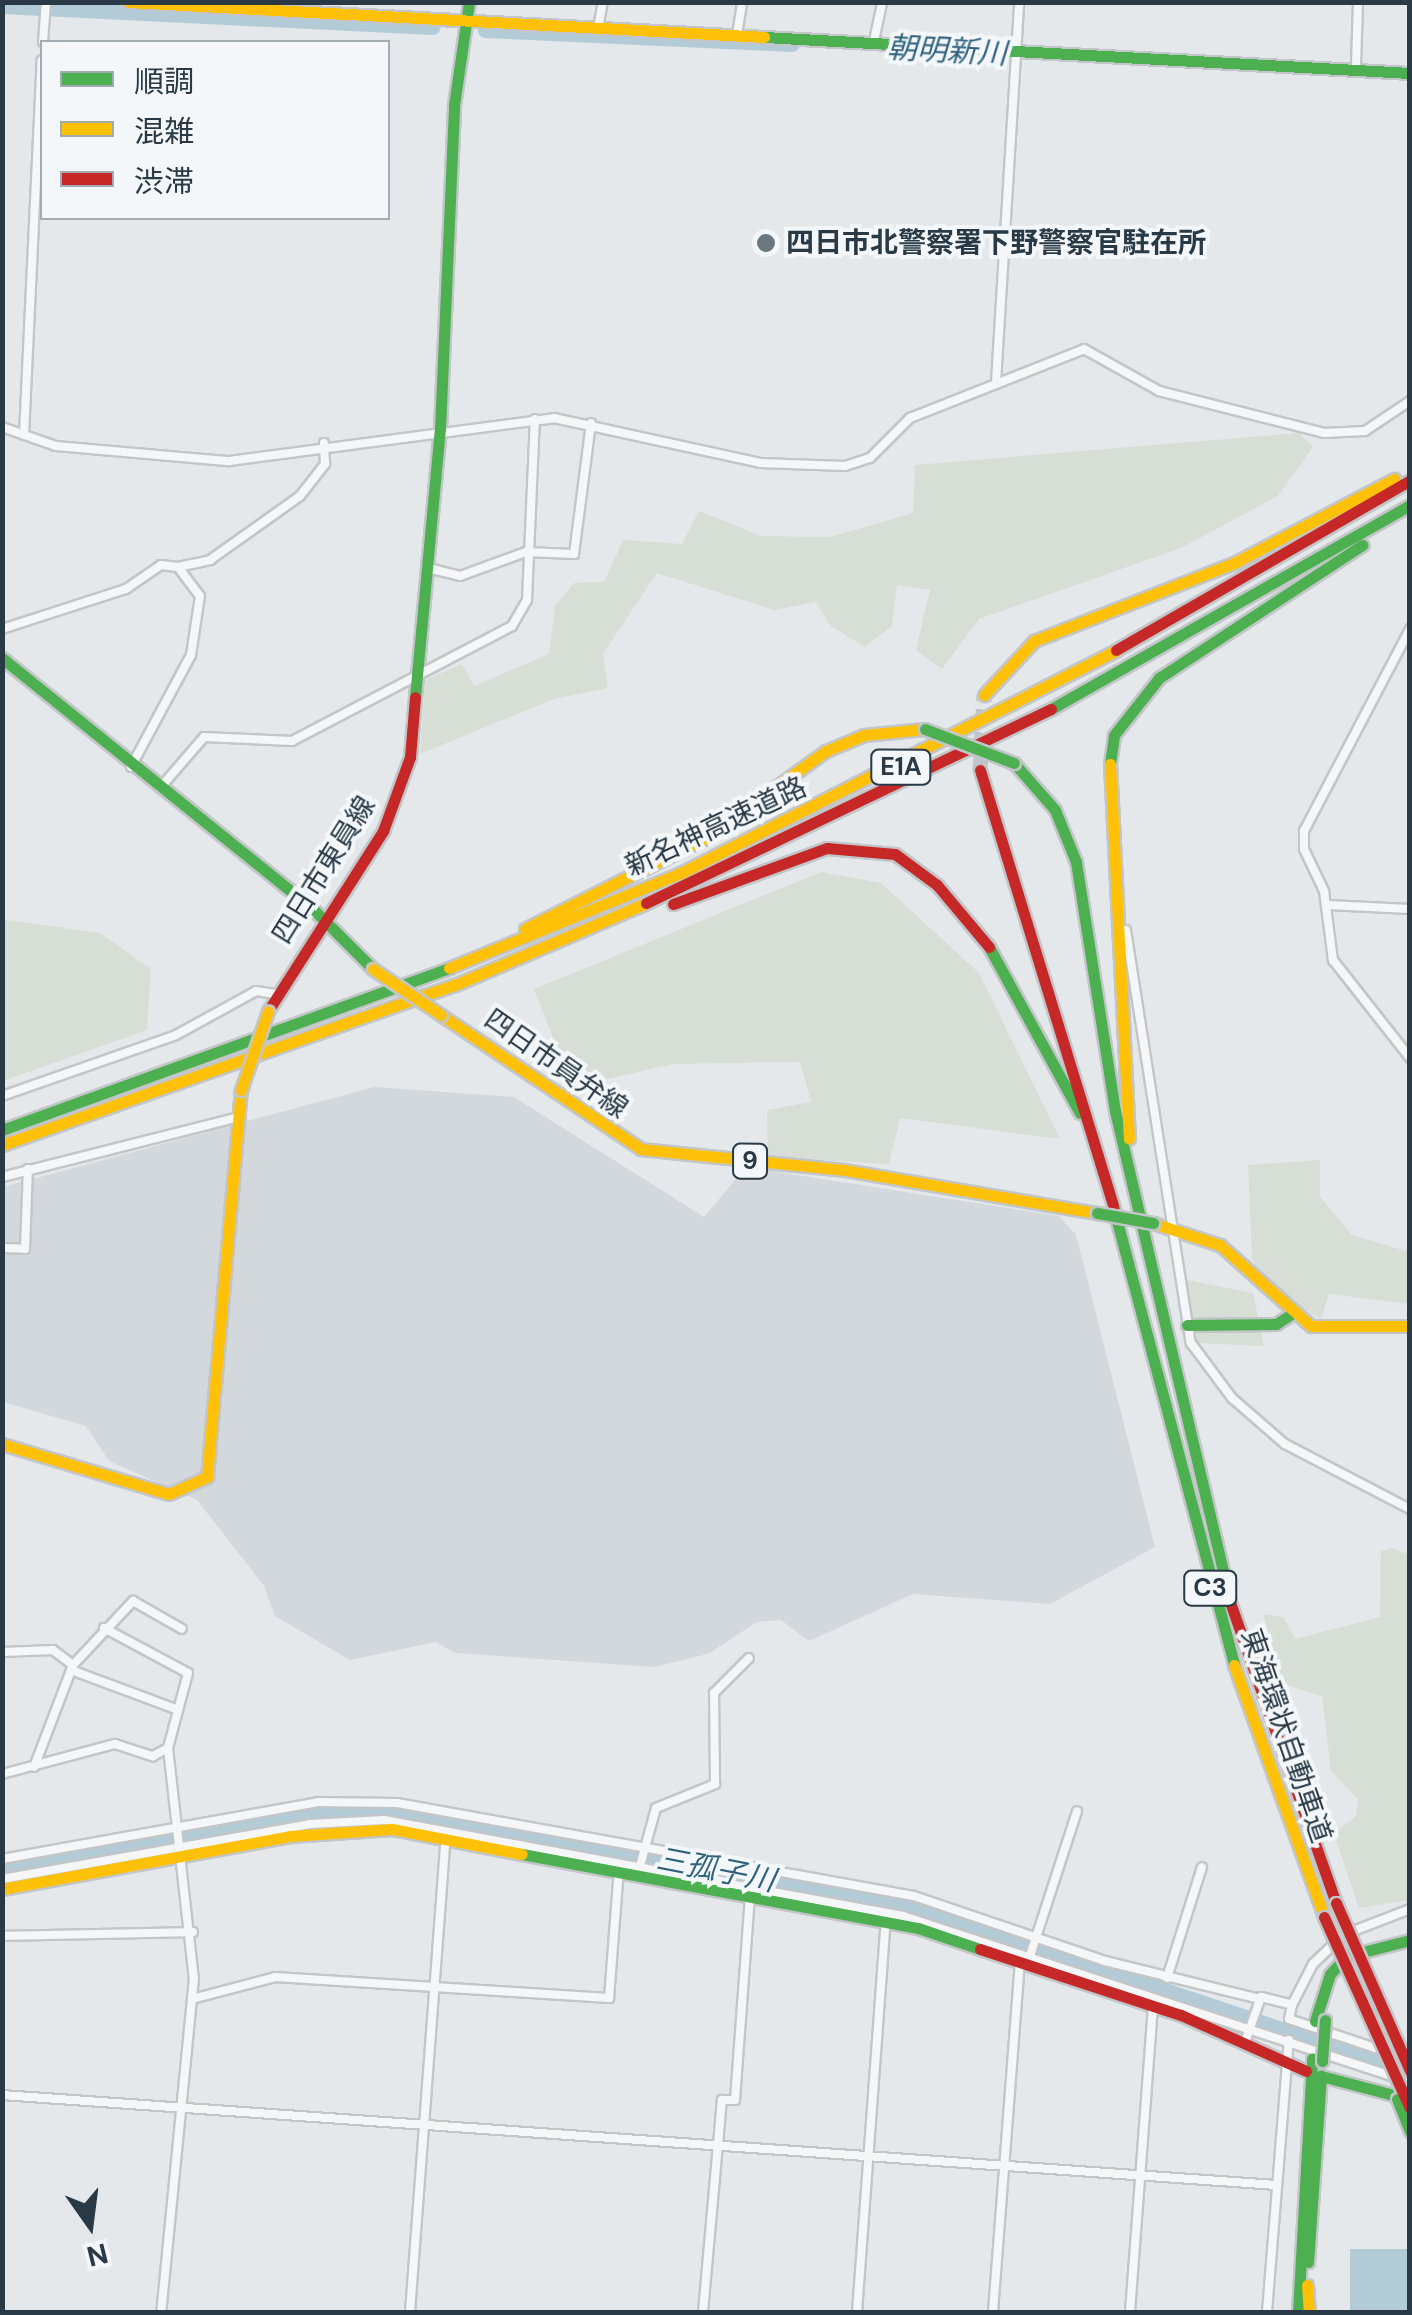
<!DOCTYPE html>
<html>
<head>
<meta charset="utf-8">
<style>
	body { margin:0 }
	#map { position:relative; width:1412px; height:2315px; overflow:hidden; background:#e5e8ea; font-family:"DM Sans","Noto Sans JP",sans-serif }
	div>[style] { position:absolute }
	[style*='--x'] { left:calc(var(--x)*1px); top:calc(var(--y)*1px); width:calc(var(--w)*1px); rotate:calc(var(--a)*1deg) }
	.built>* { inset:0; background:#d3d8dd }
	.green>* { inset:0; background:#d7ded5 }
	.water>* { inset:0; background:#b2cbd6; transform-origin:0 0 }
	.river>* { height:15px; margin:-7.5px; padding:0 7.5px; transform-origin:7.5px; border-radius:7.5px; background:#b2cbd6 }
	.highway-tunnel>* { height:15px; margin-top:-7.5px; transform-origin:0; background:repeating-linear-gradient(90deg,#bfc5c9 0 15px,transparent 0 23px) }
	.roads { filter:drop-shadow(2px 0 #c3c6c8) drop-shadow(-2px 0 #c3c6c8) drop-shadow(0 2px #c3c6c8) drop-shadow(0 -2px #c3c6c8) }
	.street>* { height:8px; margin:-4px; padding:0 4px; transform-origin:4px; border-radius:4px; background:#f4f6f7 }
	.fast>* { height:11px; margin:-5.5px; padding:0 5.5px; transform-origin:5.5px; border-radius:5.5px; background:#4caf50 }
	.slow>* { height:11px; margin:-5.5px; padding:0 5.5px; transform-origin:5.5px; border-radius:5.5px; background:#ffc107 }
	.jam>* { height:11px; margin:-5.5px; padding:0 5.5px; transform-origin:5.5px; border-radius:5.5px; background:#c62828 }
	.bridges { filter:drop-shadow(2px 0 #c3c6c8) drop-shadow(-2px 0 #c3c6c8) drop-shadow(0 2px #c3c6c8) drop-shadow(0 -2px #c3c6c8) }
	.fast-bridge>* { height:11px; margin:-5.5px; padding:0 5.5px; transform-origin:5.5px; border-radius:5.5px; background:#4caf50 }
	.slow-bridge>* { height:11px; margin:-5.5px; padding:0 5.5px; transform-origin:5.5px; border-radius:5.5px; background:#ffc107 }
	.jam-bridge>* { height:11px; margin:-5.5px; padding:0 5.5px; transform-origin:5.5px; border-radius:5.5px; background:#c62828 }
	.dots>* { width:28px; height:28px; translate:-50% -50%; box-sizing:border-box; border:5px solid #f3f7f9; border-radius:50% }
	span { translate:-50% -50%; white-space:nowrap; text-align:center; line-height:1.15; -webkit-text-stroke:8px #f3f7f9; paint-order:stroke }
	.shield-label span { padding:2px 8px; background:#f3f7f9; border:2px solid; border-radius:8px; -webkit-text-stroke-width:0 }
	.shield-label { font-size:25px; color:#293a46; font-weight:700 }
	.poi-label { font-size:28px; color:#293a46; font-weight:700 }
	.left { translate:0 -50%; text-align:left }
	.street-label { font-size:28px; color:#293a46 }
	.water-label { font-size:30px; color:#30627d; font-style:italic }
	.frame { position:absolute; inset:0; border:5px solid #293a46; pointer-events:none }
	.legend { position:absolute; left:40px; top:40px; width:350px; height:180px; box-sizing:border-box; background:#f3f7f9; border:2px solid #a2abb1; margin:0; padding:12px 18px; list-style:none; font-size:30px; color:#293a46 }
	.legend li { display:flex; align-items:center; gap:20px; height:50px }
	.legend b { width:50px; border:2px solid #a2abb1 }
	.north { position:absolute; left:40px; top:2175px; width:100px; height:100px; -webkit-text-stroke:8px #f3f7f9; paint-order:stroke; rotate:166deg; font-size:28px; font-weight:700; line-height:40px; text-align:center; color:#293a46 }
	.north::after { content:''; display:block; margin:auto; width:35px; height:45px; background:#293a46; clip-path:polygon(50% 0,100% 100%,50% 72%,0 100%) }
</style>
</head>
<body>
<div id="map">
	<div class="built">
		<div style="clip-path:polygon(374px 1087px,514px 1097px,704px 1217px,746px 1167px,1059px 1216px,1076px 1235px,1155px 1547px,1050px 1604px,913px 1594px,809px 1641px,781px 1620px,757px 1622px,708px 1654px,654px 1667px,455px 1653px,436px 1642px,350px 1660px,275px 1616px,264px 1586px,197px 1500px,109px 1461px,86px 1426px,3px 1402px,3px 1187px)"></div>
	</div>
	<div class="green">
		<div style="clip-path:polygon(1299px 433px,1313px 447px,1278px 496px,1181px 548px,979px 619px,942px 669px,916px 650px,930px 590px,897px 585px,892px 626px,865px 647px,831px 626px,816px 602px,774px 610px,657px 573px,603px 654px,608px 688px,554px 699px,420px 754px,425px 680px,462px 664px,474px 686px,549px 654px,555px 606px,574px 583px,604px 582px,623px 540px,682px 544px,699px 511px,761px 536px,830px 537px,913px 513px,915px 465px)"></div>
		<div style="clip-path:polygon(821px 872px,881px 883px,979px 973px,1060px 1139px,900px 1118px,889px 1164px,768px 1157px,767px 1110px,811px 1102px,800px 1062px,673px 1064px,572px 1087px,534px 989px)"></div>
		<div style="clip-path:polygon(2px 919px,100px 933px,151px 969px,147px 1030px,3px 1081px)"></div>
		<div style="clip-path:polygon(1320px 1160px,1320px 1197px,1352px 1235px,1409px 1252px,1409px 1304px,1329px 1294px,1321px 1319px,1265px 1286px,1252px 1258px,1248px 1165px)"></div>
		<div style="clip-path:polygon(1182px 1279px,1253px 1293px,1264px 1346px,1196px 1343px)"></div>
		<div style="clip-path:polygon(1392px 1548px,1410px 1555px,1409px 1900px,1359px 1908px,1334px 1834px,1356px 1816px,1358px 1799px,1331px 1771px,1322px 1696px,1283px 1684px,1263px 1614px,1284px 1617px,1295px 1639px,1380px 1617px,1381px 1551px)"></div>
	</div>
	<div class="water">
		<div style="left:1409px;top:2249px;width:63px;height:59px;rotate:90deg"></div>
	</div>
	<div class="river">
		<div style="--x:2;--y:6;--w:431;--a:2.8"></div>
		<div style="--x:485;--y:30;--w:307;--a:2.6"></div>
		<div style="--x:2;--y:1870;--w:346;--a:-10.1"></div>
		<div style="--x:343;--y:1809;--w:68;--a:3.4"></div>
		<div style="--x:411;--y:1813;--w:517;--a:10.59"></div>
		<div style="--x:919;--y:1908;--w:508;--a:18.47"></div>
	</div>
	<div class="highway-tunnel">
		<div style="--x:980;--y:770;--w:75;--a:-86.9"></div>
	</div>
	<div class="roads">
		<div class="street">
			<div style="--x:598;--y:29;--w:27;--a:-80"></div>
			<div style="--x:737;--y:35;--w:33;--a:-81"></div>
			<div style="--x:874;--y:41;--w:40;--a:-78"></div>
			<div style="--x:43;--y:42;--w:40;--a:-85.7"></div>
			<div style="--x:1356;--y:66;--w:64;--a:-88.2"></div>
			<div style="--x:996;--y:382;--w:381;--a:-86.5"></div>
			<div style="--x:2;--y:427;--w:57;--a:19.4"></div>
			<div style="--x:56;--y:446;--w:174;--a:5"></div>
			<div style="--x:229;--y:461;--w:328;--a:-7.5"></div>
			<div style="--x:554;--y:418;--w:211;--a:12.3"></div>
			<div style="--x:760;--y:463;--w:85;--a:2"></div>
			<div style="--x:845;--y:466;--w:26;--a:-18"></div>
			<div style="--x:870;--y:458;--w:57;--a:-45"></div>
			<div style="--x:910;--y:418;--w:187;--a:-21.6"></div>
			<div style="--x:1084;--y:349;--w:86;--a:29.2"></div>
			<div style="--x:1159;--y:391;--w:170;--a:14.3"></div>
			<div style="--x:1324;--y:433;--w:41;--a:-2.8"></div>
			<div style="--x:1365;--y:431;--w:54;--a:-33.7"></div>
			<div style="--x:24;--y:435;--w:375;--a:-87.3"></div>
			<div style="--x:178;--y:567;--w:33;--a:-12"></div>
			<div style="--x:210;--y:560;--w:110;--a:-35.4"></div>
			<div style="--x:300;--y:496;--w:41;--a:-52"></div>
			<div style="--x:325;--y:464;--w:21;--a:-93"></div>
			<div style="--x:428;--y:568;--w:33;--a:14"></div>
			<div style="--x:460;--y:576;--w:70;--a:-20"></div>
			<div style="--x:526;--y:552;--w:48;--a:2.4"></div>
			<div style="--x:574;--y:554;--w:132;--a:-82.6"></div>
			<div style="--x:2;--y:629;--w:130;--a:-17.9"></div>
			<div style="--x:126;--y:589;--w:42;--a:-34.4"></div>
			<div style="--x:161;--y:565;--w:17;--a:7"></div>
			<div style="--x:178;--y:567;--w:36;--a:53"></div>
			<div style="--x:200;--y:596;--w:60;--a:98.7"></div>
			<div style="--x:191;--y:655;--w:127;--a:118.2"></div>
			<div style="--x:1410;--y:629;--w:228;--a:117.7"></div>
			<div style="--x:1304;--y:831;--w:18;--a:90"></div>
			<div style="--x:1304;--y:849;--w:47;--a:64.5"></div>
			<div style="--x:1324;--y:891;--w:70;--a:82.6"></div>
			<div style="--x:1333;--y:960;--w:125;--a:51.8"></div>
			<div style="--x:160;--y:788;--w:67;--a:-49.2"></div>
			<div style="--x:204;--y:737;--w:88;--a:2.6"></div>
			<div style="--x:292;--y:741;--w:248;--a:-27.6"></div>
			<div style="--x:512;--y:626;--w:30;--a:-60"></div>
			<div style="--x:527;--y:600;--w:181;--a:-87.5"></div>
			<div style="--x:1328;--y:905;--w:82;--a:2.8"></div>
			<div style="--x:1126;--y:930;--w:418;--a:81.1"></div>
			<div style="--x:1191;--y:1343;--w:69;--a:53.3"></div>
			<div style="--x:1232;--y:1398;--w:70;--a:41"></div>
			<div style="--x:1285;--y:1444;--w:141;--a:27.5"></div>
			<div style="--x:2;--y:1096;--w:184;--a:-19.3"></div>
			<div style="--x:176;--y:1035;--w:91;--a:-28.8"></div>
			<div style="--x:256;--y:991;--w:19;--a:9"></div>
			<div style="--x:2;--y:1177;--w:240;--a:-14.2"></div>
			<div style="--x:2;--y:1248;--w:23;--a:2"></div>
			<div style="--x:25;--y:1249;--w:80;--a:-87.9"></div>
			<div style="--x:104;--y:1628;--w:95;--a:28.2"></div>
			<div style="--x:188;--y:1673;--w:78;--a:104.9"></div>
			<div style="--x:2;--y:1652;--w:51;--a:-2.2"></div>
			<div style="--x:53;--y:1650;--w:25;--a:37"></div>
			<div style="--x:73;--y:1665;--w:109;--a:110.9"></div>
			<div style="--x:73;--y:1665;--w:88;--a:-46.8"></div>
			<div style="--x:133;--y:1601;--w:56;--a:29.7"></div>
			<div style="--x:71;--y:1670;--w:109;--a:20.4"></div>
			<div style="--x:2;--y:1774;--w:117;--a:-14.9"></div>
			<div style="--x:115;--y:1744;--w:40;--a:18"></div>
			<div style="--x:153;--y:1756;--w:17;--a:-28"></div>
			<div style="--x:168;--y:1748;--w:231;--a:83.6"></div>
			<div style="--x:194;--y:1978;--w:336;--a:95.6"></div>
			<div style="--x:2;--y:1859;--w:321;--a:-10.2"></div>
			<div style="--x:318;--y:1802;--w:79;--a:0.7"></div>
			<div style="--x:397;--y:1803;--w:525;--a:10.2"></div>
			<div style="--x:914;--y:1896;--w:202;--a:18.8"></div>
			<div style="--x:1105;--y:1961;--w:160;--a:13.8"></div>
			<div style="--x:640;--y:1866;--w:60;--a:-74.6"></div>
			<div style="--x:656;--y:1808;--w:64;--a:-22.1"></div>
			<div style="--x:715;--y:1784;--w:91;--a:-90.6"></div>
			<div style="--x:714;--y:1693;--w:49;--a:-45"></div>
			<div style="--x:2;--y:1879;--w:313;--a:-10.1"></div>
			<div style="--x:310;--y:1824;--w:74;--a:-3.1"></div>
			<div style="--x:384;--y:1820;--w:528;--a:10.48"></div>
			<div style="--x:903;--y:1916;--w:533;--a:18.13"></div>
			<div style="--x:2;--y:1936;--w:191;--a:-1.2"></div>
			<div style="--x:1030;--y:1956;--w:152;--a:-72"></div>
			<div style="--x:1167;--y:1978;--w:116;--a:-72.5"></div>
			<div style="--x:192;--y:1999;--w:86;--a:-14.8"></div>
			<div style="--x:275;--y:1977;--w:335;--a:3.6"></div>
			<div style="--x:609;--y:1998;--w:131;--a:-85.6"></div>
			<div style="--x:1292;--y:2005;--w:14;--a:102"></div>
			<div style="--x:1289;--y:2019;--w:97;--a:18.6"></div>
			<div style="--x:1244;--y:2045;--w:51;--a:-70.5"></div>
			<div style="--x:1261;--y:1997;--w:32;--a:14"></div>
			<div style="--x:1292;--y:2005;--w:46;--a:-62.9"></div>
			<div style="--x:1313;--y:1964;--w:42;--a:-44"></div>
			<div style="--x:1343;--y:1935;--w:72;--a:-21.2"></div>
			<div style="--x:2;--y:2095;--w:1277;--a:4.04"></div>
			<div style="--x:410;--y:2312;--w:479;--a:-85.7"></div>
			<div style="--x:703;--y:2312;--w:213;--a:-84.9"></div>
			<div style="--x:722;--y:2100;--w:13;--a:0"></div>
			<div style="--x:735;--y:2100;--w:205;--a:-85.8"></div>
			<div style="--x:857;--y:2312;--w:393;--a:-85.8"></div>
			<div style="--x:993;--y:2312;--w:355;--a:-85.6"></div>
			<div style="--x:1130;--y:2312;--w:308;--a:-85.7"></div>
			<div style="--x:1267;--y:2312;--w:273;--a:-85.4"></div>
		</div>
		<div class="fast">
			<div style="--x:764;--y:37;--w:647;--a:3.19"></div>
			<div style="--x:2;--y:658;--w:400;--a:38.9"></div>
			<div style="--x:313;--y:909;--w:85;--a:45"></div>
			<div style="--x:415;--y:697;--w:269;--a:-84.7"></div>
			<div style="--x:440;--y:429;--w:324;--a:-87.5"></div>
			<div style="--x:454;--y:105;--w:104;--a:-81.7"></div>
			<div style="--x:1051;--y:709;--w:413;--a:-29.6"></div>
			<div style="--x:1014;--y:763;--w:62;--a:48.9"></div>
			<div style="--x:1055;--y:810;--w:56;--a:68"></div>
			<div style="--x:1076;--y:862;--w:252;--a:81.1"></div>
			<div style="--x:1115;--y:1111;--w:507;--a:76.79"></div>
			<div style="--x:1110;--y:764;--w:29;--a:-82"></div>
			<div style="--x:1114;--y:735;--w:73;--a:-51.7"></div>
			<div style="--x:1159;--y:678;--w:243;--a:-33.2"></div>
			<div style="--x:989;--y:947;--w:189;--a:61.3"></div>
			<div style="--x:2;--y:1130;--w:475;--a:-19.9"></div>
			<div style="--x:1113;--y:1206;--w:475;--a:75.2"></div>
			<div style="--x:1187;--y:1325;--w:89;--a:-0.6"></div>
			<div style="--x:1276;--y:1324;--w:17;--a:-33"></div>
			<div style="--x:522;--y:1854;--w:403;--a:10.6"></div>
			<div style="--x:918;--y:1928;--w:65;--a:18.7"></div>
			<div style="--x:1315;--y:2021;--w:49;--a:-72.3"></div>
			<div style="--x:1330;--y:1974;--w:25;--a:-47"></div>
			<div style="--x:1347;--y:1956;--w:65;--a:-14.3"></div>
			<div style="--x:1325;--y:2077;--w:83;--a:14.7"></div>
			<div style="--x:1308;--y:2262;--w:187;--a:-86"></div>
			<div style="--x:1298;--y:2312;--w:254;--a:-86.8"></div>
		</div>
		<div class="slow">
			<div style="--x:129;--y:2;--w:636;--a:3.15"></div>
			<div style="--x:984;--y:695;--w:74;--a:-47.2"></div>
			<div style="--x:1034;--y:641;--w:215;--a:-21.3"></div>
			<div style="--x:1234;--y:563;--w:181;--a:-27.7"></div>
			<div style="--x:1110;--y:764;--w:375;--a:87.1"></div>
			<div style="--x:525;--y:929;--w:204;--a:-26.8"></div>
			<div style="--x:707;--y:837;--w:147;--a:-35.9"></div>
			<div style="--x:826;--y:751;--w:41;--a:-22.8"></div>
			<div style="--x:864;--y:735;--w:61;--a:-5.6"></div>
			<div style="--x:449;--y:968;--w:251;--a:-22.3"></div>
			<div style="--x:681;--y:873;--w:489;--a:-27.1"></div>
			<div style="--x:441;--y:1015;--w:241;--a:33.8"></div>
			<div style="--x:641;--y:1149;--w:205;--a:5.9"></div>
			<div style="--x:845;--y:1170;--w:256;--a:9.7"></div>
			<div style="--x:2;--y:1145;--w:480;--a:-19.5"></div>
			<div style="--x:455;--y:985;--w:208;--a:-23.2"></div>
			<div style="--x:1153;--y:1223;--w:71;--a:18.2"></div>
			<div style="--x:1220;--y:1245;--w:122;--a:41.7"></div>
			<div style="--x:1311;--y:1326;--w:99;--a:0"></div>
			<div style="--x:2;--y:1444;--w:174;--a:16.7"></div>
			<div style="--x:169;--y:1494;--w:42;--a:-24.1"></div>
			<div style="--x:207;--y:1477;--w:388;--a:-85"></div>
			<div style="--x:1234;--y:1665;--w:268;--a:70.3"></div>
			<div style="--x:2;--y:1889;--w:293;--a:-10.4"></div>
			<div style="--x:290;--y:1836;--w:102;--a:-3.9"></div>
			<div style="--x:392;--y:1829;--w:132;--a:10.9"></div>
			<div style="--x:1307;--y:2285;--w:27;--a:86"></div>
		</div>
		<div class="jam">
			<div style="--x:1116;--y:650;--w:340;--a:-30"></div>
			<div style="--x:980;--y:770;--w:456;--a:73"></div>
			<div style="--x:646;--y:903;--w:449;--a:-25.6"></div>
			<div style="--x:673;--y:904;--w:164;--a:-20"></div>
			<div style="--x:827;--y:848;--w:68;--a:5"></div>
			<div style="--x:895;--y:854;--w:52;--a:36.4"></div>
			<div style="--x:937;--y:885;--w:81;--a:50"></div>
			<div style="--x:268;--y:1011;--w:214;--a:-57.4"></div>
			<div style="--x:383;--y:831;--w:79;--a:-70"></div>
			<div style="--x:410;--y:757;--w:60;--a:-85.2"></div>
			<div style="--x:1231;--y:1605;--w:316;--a:70.6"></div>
			<div style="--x:980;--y:1949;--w:212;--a:18.2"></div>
			<div style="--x:1181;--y:2015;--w:137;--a:24.1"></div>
		</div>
	</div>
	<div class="bridges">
		<div class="fast-bridge">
			<div style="--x:925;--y:729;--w:95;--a:20.9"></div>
			<div style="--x:1097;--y:1213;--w:57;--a:10.1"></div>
			<div style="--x:1322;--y:2061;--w:41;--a:-85.8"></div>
			<div style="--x:1397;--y:2099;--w:35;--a:68"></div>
		</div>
		<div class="slow-bridge">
			<div style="--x:373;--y:969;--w:82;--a:34.1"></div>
			<div style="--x:241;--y:1090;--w:83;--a:-71.1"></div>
		</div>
		<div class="jam-bridge">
			<div style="--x:1336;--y:1903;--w:184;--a:66.2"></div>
			<div style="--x:1324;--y:1917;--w:209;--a:65.8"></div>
		</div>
	</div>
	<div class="dots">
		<div style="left:766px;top:243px;background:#6b777f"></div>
	</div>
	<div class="shield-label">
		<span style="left:901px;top:767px">E1A</span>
		<span style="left:750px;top:1161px">9</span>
		<span style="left:1210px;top:1588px">C3</span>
	</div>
	<div class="poi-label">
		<span class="left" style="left:786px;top:243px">四日市北警察署下野警察官駐在所</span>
	</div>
	<div class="street-label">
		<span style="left:716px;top:827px;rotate:-25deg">新名神高速道路</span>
		<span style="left:324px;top:870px;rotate:-58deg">四日市東員線</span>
		<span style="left:556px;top:1064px;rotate:35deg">四日市員弁線</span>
		<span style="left:1286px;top:1736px;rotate:71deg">東海環状自動車道</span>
	</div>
	<div class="water-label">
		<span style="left:947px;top:51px;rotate:3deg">朝明新川</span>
		<span style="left:716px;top:1870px;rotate:11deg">三孤子川</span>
	</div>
	<div class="frame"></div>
	<ul class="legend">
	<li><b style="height:12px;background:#4caf50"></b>順調</li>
	<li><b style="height:12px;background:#ffc107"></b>混雑</li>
	<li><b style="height:12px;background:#c62828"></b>渋滞</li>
	</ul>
	<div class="north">N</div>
</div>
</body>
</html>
